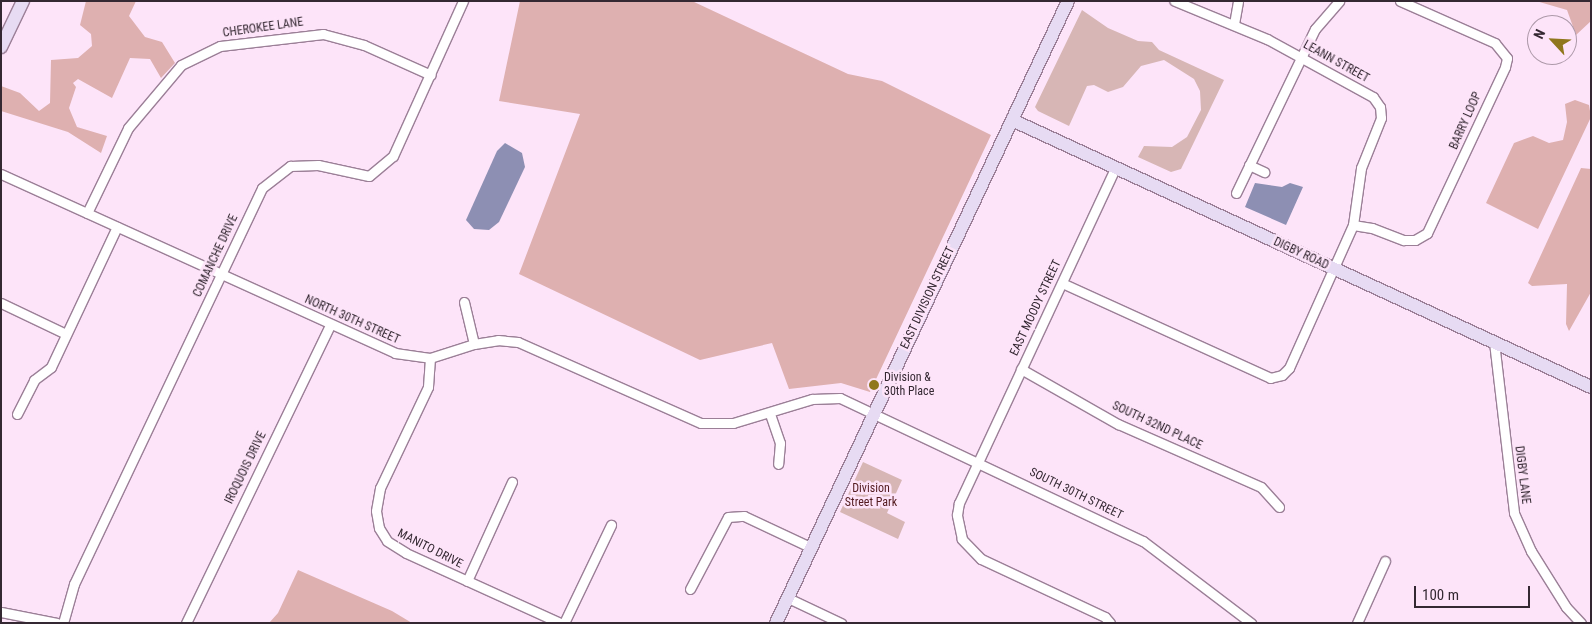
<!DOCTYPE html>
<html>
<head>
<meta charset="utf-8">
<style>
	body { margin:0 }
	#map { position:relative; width:1592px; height:624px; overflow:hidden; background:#fde4f9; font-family:"Roboto Condensed",sans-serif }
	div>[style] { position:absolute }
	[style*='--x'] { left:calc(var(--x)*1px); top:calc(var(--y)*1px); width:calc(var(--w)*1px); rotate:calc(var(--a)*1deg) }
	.green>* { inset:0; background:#d7b6b5 }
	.forest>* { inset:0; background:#deb0b0 }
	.water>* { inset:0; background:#8d8fb3 }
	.roads { filter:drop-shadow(1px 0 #9b7f97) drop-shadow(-1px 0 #9b7f97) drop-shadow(0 1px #9b7f97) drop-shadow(0 -1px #9b7f97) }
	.street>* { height:9px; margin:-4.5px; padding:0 4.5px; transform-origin:4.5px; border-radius:4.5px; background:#fff }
	.secondary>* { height:12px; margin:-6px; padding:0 6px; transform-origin:6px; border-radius:6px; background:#e7dbf3 }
	.dots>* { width:14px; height:14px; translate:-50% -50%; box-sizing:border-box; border:2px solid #fde4f9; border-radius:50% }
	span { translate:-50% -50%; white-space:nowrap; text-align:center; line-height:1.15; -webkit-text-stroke:5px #fde4f9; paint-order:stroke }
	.street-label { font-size:12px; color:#342832 }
	.poi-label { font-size:12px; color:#342832 }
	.left { translate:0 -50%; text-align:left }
	.park-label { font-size:12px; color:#521a1e }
	.frame { position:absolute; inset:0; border:2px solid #342832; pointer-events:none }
	.north { position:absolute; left:1527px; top:15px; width:50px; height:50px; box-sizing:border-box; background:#fde4f9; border:1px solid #ad99a9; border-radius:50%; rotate:295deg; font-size:14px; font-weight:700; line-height:20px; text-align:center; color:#342832 }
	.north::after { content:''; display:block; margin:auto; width:18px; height:22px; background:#90771d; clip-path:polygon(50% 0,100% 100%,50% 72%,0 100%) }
	.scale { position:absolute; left:1414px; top:586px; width:116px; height:22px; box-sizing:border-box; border:2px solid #342832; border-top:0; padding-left:6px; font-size:15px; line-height:18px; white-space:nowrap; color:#342832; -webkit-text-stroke:4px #fde4f9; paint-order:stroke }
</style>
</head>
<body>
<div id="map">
	<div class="green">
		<div style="clip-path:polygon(1082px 10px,1108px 28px,1138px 41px,1152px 42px,1159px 50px,1224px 80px,1181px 169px,1171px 172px,1138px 157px,1144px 146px,1172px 147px,1187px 137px,1201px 110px,1200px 91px,1194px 79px,1164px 60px,1141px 66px,1123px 87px,1108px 92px,1094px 85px,1087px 86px,1069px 126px,1038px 111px,1035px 107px)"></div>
		<div style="clip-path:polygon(863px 462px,902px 480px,887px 513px,905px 522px,898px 539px,840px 512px)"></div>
	</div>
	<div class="forest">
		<div style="clip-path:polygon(86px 1px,136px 1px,129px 16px,145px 37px,162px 42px,175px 63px,161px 78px,150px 59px,130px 58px,112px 98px,78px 79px,73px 83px,76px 87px,69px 108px,77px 127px,107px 136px,101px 153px,68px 132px,1px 111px,1px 86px,20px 93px,39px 111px,50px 103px,51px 60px,78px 58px,92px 46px,91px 34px,80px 25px)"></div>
		<div style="clip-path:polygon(520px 1px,692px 1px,848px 74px,882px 81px,991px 135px,870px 392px,841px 383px,789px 389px,772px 343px,700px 360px,519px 274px,580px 114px,499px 101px)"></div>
		<div style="clip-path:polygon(1536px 1px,1591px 1px,1591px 21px,1576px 35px,1567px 10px)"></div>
		<div style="clip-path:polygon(1575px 100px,1589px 105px,1591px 117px,1538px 229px,1486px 203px,1514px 143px,1533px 136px,1549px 143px,1563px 140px,1567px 122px,1565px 104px)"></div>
		<div style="clip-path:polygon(1581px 168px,1591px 169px,1591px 292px,1569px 331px,1566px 324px,1567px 284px,1532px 286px,1528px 283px)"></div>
		<div style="clip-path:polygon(298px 570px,392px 611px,412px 623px,269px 623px,278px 613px)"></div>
	</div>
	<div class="water">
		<div style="clip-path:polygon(505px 143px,522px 153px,525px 167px,499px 222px,489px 230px,474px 229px,466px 220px,497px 151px)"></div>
		<div style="clip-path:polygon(1255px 183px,1282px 187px,1290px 183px,1303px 187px,1286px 225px,1245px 207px)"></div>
	</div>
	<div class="roads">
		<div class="street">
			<div style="--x:1234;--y:24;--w:23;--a:-80"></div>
			<div style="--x:1249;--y:165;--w:17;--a:25"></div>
			<div style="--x:1;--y:174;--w:433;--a:24.4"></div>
			<div style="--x:395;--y:353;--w:35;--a:8"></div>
			<div style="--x:430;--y:358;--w:46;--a:-17.7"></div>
			<div style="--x:474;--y:344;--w:24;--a:-9"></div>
			<div style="--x:498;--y:340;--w:20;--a:6"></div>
			<div style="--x:518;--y:342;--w:200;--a:23.9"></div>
			<div style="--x:701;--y:423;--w:32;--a:0"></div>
			<div style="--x:733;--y:423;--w:83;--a:-16.9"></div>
			<div style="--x:812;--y:399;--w:28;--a:-2"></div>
			<div style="--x:840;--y:398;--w:335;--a:25.3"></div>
			<div style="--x:1143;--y:541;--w:136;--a:37.2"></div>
			<div style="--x:1236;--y:193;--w:182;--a:-64.3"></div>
			<div style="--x:1315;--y:29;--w:37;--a:-49"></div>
			<div style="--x:87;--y:213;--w:94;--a:-64.2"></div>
			<div style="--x:128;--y:128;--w:82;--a:-49.9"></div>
			<div style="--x:181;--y:65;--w:43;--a:-26"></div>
			<div style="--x:220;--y:46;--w:104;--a:-6.6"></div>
			<div style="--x:323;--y:34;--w:42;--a:15"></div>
			<div style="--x:364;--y:45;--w:73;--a:24.1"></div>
			<div style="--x:1353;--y:225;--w:19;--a:9"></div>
			<div style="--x:1372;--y:228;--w:34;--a:21"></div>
			<div style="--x:1404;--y:240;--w:11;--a:0"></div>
			<div style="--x:1415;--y:240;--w:14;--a:-30"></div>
			<div style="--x:1427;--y:233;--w:183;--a:-64.8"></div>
			<div style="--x:1505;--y:67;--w:9;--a:-77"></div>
			<div style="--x:1507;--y:58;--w:19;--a:-129"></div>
			<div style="--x:1495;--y:43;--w:104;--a:-156.1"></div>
			<div style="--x:1062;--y:283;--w:229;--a:24.5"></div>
			<div style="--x:1270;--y:378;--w:12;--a:-14"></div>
			<div style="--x:1282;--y:375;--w:10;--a:-45"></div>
			<div style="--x:1289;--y:368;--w:157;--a:-65.9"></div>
			<div style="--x:1353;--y:225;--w:58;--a:-82"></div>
			<div style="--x:1361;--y:168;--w:54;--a:-68.2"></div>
			<div style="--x:1381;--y:118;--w:11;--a:-95"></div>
			<div style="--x:1380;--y:107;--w:12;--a:-125"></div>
			<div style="--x:1373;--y:97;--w:121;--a:-151.3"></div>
			<div style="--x:1267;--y:39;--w:100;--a:-157.6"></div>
			<div style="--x:464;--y:302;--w:43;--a:76.6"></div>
			<div style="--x:1;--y:303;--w:72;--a:25.5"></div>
			<div style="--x:1494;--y:342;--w:172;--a:83.3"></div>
			<div style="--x:1514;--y:513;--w:42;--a:65.9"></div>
			<div style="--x:1531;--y:551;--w:66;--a:58"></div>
			<div style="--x:1566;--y:607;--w:22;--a:47"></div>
			<div style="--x:430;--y:358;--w:29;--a:94"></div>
			<div style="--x:428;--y:387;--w:112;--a:115.4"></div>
			<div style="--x:380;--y:488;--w:23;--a:100"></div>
			<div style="--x:376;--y:511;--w:17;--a:80"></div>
			<div style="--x:379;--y:528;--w:15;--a:58"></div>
			<div style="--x:387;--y:541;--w:22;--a:32"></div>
			<div style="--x:406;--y:553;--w:169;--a:24.4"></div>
			<div style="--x:1021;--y:369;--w:112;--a:29.6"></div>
			<div style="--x:1118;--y:424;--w:156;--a:23.8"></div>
			<div style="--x:1261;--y:487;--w:27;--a:48"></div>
			<div style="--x:17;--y:414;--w:38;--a:-63"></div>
			<div style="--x:34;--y:380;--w:21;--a:-37"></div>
			<div style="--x:51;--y:367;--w:155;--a:-64.8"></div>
			<div style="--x:770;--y:414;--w:31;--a:71"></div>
			<div style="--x:780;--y:443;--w:21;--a:95"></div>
			<div style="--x:467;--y:581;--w:109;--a:-65.6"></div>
			<div style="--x:690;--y:589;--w:81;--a:-62.2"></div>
			<div style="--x:728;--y:517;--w:16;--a:-4"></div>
			<div style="--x:744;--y:516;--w:75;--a:25.2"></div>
			<div style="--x:788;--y:598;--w:59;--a:25.3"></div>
			<div style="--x:1;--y:612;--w:57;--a:11.1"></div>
			<div style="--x:63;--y:623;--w:41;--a:-74.2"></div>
			<div style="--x:74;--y:584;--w:438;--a:-64.6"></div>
			<div style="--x:262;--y:188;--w:36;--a:-38"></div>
			<div style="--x:290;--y:166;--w:28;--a:-2"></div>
			<div style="--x:318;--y:165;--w:52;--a:12.2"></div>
			<div style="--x:369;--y:176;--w:31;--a:-40"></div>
			<div style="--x:393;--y:156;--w:170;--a:-65.7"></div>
			<div style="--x:186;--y:623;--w:331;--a:-64.2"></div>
			<div style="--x:564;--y:623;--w:109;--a:-64.4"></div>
			<div style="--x:1110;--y:623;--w:8;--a:-130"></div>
			<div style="--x:1105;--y:617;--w:137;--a:-154.9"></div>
			<div style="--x:981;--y:559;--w:28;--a:-134"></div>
			<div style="--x:962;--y:539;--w:25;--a:-102"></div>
			<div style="--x:957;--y:515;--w:12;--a:-81"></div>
			<div style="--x:959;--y:503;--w:371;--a:-65"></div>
			<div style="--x:1357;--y:623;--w:68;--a:-65.7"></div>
		</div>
		<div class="secondary">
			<div style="--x:1;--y:47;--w:51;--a:-64.4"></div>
			<div style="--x:1012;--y:120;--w:638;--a:24.76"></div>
			<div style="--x:776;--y:623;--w:687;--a:-64.85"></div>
		</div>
	</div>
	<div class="dots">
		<div style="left:874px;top:385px;background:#90771d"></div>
	</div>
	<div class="street-label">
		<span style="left:263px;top:28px;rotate:-8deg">CHEROKEE LANE</span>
		<span style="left:1336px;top:62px;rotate:29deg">LEANN STREET</span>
		<span style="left:1466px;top:121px;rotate:-66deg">BARRY LOOP</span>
		<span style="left:1301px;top:254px;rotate:25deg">DIGBY ROAD</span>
		<span style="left:216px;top:256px;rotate:-65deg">COMANCHE DRIVE</span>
		<span style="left:928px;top:298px;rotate:-65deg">EAST DIVISION STREET</span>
		<span style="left:1036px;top:308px;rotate:-65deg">EAST MOODY STREET</span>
		<span style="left:352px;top:320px;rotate:24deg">NORTH 30TH STREET</span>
		<span style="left:1157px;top:426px;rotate:25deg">SOUTH 32ND PLACE</span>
		<span style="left:246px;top:468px;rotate:-64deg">IROQUOIS DRIVE</span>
		<span style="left:1522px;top:475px;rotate:83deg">DIGBY LANE</span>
		<span style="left:1076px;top:494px;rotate:26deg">SOUTH 30TH STREET</span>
		<span style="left:430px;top:549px;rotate:27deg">MANITO DRIVE</span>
	</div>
	<div class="poi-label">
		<span class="left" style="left:884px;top:385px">Division &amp;<br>30th Place</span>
	</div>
	<div class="park-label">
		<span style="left:871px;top:496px">Division<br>Street Park</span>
	</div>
	<div class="frame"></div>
	<div class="north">N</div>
	<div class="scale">100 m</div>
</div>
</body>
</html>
